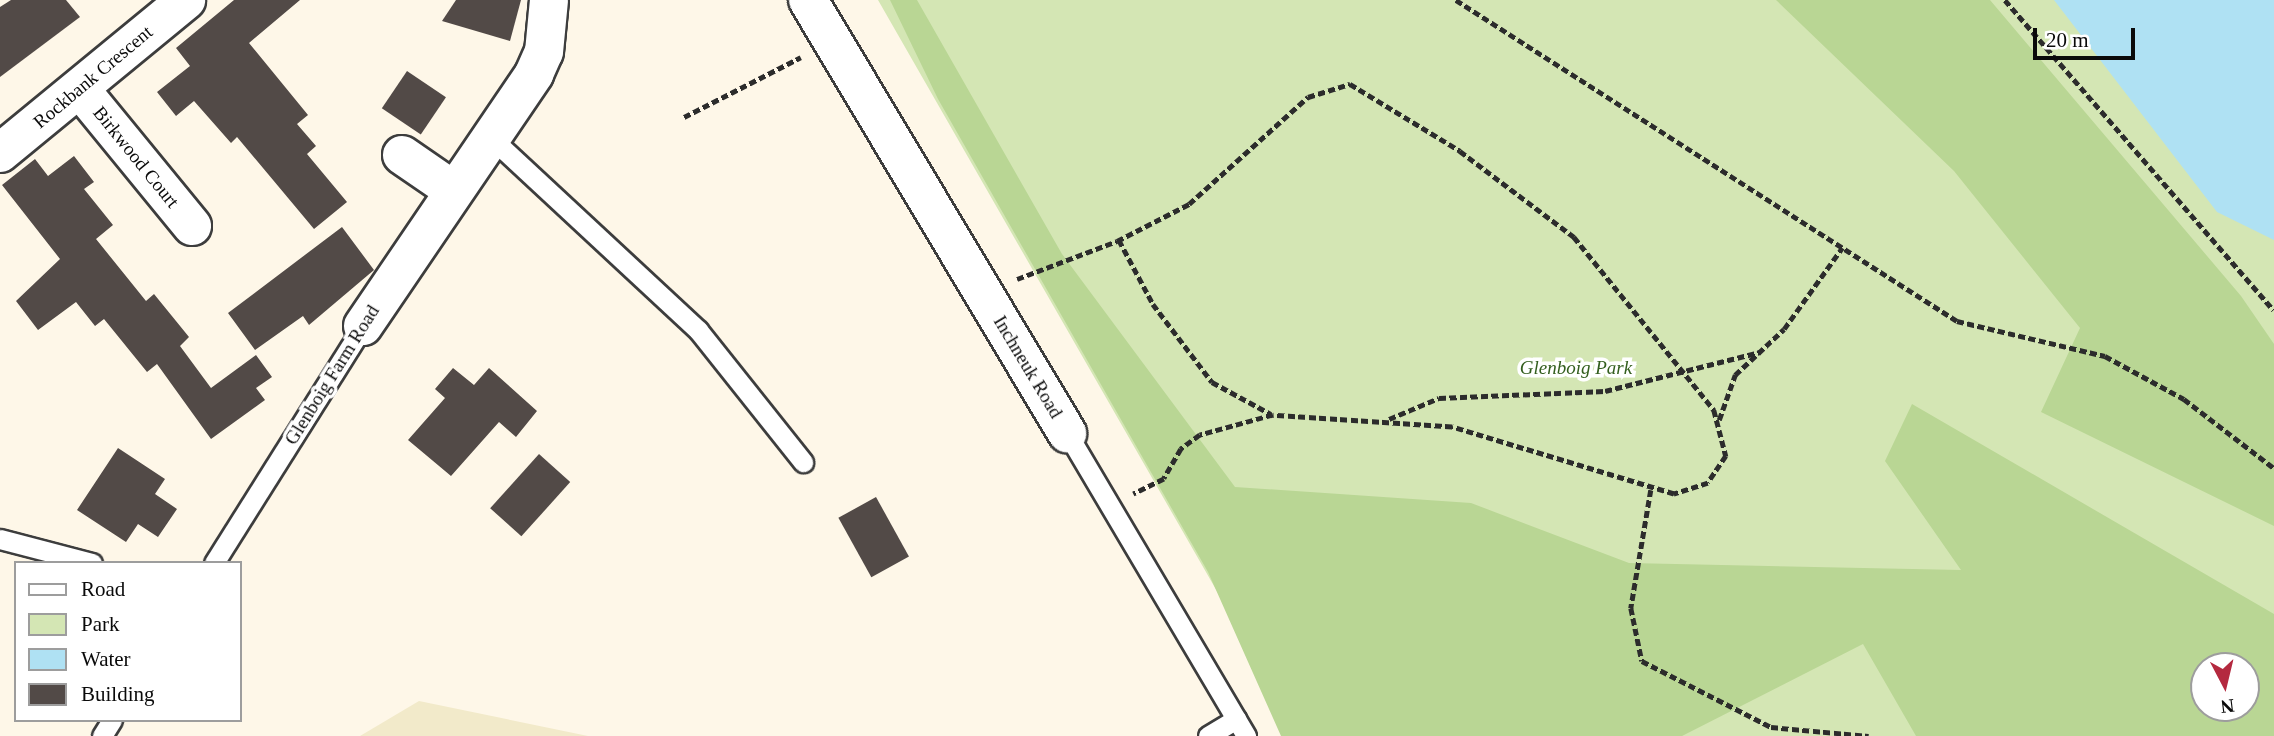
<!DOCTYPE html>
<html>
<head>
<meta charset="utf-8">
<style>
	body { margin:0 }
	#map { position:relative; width:2274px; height:736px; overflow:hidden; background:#fef7e8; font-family:"Times New Roman",serif }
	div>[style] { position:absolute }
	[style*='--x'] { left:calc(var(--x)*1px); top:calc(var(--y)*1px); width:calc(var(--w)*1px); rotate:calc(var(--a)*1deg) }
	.farmland>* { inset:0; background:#f2eaca }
	.green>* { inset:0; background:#d4e6b4 }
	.forest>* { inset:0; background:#b9d694 }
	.water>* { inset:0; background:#afe1f3 }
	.building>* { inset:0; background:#524a47; transform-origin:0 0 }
	.path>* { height:4.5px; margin-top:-2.25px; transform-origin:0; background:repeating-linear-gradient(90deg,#2c2c2c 0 7px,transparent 0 10.5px) }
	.roads { filter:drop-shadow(2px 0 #3d3d3d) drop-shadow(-2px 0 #3d3d3d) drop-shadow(0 2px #3d3d3d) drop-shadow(0 -2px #3d3d3d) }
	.lane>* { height:19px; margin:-9.5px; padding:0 9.5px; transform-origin:9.5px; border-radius:9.5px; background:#fff }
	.street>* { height:38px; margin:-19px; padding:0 19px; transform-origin:19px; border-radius:19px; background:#fff }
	span { translate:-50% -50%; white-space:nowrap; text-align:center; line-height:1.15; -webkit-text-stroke:7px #fff; paint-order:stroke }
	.street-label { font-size:19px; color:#0a0a0a }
	.park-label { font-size:19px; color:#335e1e; font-style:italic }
	.legend { position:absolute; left:14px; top:561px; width:228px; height:161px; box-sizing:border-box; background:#fff; border:2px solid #9d9d9d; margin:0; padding:9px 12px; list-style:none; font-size:21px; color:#0a0a0a }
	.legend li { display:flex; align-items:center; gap:14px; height:35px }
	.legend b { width:35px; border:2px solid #9d9d9d }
	.north { position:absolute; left:2190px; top:652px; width:70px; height:70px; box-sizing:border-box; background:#fff; border:2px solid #9d9d9d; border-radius:50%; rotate:173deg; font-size:19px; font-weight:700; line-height:28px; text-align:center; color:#0a0a0a }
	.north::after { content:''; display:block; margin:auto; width:24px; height:32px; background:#b4293f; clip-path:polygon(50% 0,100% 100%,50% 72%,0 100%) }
	.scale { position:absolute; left:2033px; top:28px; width:102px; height:32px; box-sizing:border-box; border:4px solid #0a0a0a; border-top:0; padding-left:9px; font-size:21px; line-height:24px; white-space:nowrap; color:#0a0a0a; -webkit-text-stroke:5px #fff; paint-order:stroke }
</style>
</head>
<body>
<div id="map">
	<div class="farmland">
		<div style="clip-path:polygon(419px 701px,588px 736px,360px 736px)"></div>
	</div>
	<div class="green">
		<div style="clip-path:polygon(evenodd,878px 0,2274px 0,2274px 736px,1300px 736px,878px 0,2204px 666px,2246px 666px,2246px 708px,2204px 708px,2204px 666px)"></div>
	</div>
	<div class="forest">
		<div style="clip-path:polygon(evenodd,890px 0,917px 0,1062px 254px,1235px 487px,1471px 503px,1629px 563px,1961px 570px,1885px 461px,1912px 404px,2274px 614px,2274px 736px,1916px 736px,1863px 644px,1682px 736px,1281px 736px,1208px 572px,938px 99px,890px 0,2204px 666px,2246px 666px,2246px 708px,2204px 708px,2204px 666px)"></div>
		<div style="clip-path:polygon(1776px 0,1990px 0,2241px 296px,2274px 344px,2274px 526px,2041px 412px,2080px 328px,1954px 171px)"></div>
	</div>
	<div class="water">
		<div style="clip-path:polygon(2054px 0,2274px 0,2274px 240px,2217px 212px)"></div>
	</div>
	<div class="building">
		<div style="clip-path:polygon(66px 0,80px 17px,0 77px,0 7px,11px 0)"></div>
		<div style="clip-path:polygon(234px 0,300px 0,249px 43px,308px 115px,297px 124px,316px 146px,307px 154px,347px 202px,314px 229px,237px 137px,231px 143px,194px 101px,176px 116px,157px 92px,190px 66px,176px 48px)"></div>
		<div style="clip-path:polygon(456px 0,521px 0,510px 41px,442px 21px)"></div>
		<div style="left:407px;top:71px;width:47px;height:45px;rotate:34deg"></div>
		<div style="clip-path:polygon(74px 156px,94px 182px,84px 189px,113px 225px,96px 239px,146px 301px,154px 294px,189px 337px,180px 346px,211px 388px,256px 355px,272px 377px,256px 388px,265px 400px,211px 439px,157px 364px,147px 372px,104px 319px,95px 326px,76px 302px,38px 330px,16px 301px,60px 259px,2px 185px,35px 159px,48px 176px)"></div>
		<div style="clip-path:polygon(342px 227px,374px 270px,309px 325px,303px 316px,255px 350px,228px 313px)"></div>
		<div style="clip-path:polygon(453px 368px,474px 385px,489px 368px,537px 411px,516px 437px,499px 422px,451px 476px,408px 440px,445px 398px,435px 389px)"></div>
		<div style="clip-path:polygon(118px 448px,165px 479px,155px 494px,177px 509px,158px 537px,138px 524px,126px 542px,77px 510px)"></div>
		<div style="left:539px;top:454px;width:42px;height:73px;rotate:42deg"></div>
		<div style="left:876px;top:497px;width:68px;height:43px;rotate:61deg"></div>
	</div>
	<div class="path">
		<div style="--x:1456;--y:0;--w:595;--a:32.65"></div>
		<div style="--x:1957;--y:321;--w:152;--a:13.3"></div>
		<div style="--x:2105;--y:356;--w:90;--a:28.6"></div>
		<div style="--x:2184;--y:399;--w:113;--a:37.5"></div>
		<div style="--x:2005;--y:0;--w:410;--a:49.1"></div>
		<div style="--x:684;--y:117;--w:131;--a:-27.1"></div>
		<div style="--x:1119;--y:240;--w:72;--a:62"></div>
		<div style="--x:1153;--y:304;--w:98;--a:52.9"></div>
		<div style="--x:1212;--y:382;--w:67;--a:28.5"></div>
		<div style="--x:1017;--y:279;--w:107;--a:-20.8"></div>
		<div style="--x:1117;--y:241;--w:81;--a:-27.2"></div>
		<div style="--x:1189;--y:204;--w:160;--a:-42"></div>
		<div style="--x:1308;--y:97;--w:44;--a:-17.2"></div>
		<div style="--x:1350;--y:84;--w:129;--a:31.3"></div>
		<div style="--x:1460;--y:151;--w:143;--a:37"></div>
		<div style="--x:1574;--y:237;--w:223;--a:51"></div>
		<div style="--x:1714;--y:410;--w:48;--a:75.4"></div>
		<div style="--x:1726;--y:456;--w:32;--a:124"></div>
		<div style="--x:1708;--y:483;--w:36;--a:162"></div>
		<div style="--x:1674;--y:494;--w:232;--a:-163.2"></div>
		<div style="--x:1452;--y:427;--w:179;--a:-176.2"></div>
		<div style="--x:1273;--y:415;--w:76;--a:164.7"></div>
		<div style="--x:1200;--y:435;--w:24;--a:144"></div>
		<div style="--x:1181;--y:449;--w:34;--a:120"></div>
		<div style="--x:1164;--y:479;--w:34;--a:154"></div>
		<div style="--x:1389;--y:419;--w:54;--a:-22.8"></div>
		<div style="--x:1439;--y:398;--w:166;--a:-2.4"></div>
		<div style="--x:1605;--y:391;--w:160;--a:-14.1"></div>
		<div style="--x:1719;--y:420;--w:48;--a:-70.4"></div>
		<div style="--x:1735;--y:375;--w:67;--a:-43.2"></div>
		<div style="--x:1784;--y:329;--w:100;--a:-54.4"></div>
		<div style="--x:1651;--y:490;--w:120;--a:99.6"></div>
		<div style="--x:1631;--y:608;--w:54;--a:78.3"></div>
		<div style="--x:1642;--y:661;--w:145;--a:27.1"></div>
		<div style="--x:1771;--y:727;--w:98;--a:5.2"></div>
	</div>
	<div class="roads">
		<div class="lane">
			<div style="--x:488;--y:135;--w:287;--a:42.9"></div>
			<div style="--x:698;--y:330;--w:169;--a:51.5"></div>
			<div style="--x:1067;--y:433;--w:352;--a:59.4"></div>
			<div style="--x:0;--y:539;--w:95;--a:14.6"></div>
			<div style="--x:214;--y:563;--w:280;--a:-57.8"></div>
			<div style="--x:102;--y:736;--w:19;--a:-58"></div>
			<div style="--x:1208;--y:736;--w:33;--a:-31"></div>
		</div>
		<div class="street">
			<div style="--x:808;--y:0;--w:505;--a:59.11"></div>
			<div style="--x:80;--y:89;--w:177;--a:50.7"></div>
			<div style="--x:0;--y:153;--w:241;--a:-39.4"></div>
			<div style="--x:402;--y:155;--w:62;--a:34.5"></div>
			<div style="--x:363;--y:326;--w:305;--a:-55.8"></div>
			<div style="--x:534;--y:74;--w:24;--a:-66"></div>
			<div style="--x:544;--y:52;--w:52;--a:-84.5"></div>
		</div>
	</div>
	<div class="street-label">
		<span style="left:93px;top:77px;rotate:-40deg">Rockbank Crescent</span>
		<span style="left:136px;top:157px;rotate:51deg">Birkwood Court</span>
		<span style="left:1028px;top:367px;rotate:59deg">Inchneuk Road</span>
		<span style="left:332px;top:375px;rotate:-58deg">Glenboig Farm Road</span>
	</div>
	<div class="park-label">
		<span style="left:1576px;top:368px">Glenboig Park</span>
	</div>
	<ul class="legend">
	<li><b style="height:9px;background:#fff"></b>Road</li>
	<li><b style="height:19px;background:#d4e6b4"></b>Park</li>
	<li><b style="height:19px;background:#afe1f3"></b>Water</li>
	<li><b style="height:19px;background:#524a47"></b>Building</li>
	</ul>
	<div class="north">N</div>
	<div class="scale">20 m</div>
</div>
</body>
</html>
